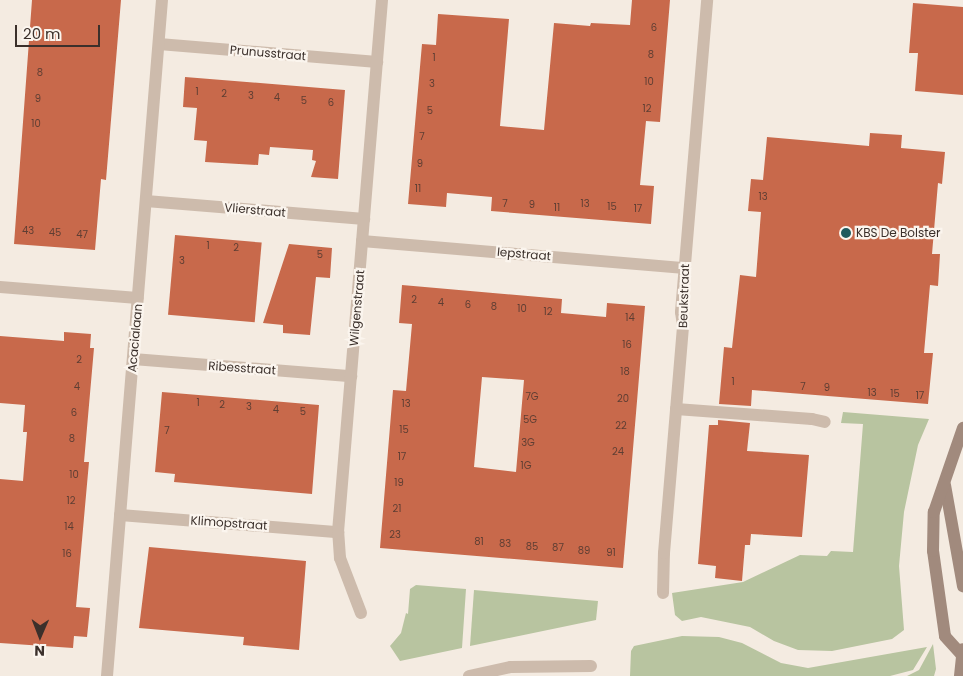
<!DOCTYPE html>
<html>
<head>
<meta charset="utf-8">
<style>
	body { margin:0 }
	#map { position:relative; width:963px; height:676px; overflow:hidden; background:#f4ebe1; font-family:Poppins,sans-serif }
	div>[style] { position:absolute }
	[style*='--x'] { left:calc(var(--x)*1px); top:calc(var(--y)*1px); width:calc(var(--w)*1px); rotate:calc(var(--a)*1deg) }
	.green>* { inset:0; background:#b8c4a0 }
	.building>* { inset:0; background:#c8694b; transform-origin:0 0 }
	.street>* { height:12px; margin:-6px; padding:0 6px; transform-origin:6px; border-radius:6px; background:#cdbbac }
	.secondary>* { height:12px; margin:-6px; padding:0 6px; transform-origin:6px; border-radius:6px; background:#a18a7d }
	.dots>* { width:14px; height:14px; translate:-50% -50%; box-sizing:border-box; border:2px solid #fbf5ee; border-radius:50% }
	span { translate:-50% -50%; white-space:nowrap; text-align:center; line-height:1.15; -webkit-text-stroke:4.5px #fbf5ee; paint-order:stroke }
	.number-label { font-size:10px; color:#5e3e33 }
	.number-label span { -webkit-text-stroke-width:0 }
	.street-label { font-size:12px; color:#3b302b }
	.poi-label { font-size:12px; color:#3b302b }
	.left { translate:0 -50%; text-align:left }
	.north { position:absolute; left:15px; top:611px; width:50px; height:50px; -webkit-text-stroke:4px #fbf5ee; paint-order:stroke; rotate:181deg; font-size:14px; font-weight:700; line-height:20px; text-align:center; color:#3b302b }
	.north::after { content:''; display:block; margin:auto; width:18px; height:22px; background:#3b302b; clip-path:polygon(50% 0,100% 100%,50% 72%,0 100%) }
	.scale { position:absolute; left:15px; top:25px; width:85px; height:22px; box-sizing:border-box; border:2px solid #3b302b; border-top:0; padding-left:6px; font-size:15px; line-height:18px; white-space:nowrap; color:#3b302b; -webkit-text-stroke:4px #fbf5ee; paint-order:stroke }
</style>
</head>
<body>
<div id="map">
	<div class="green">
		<div style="clip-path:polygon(843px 412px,929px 419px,918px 445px,904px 512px,899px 566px,904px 630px,892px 639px,832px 651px,798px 650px,774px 641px,750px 627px,701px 617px,682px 621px,675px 615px,672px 593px,743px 582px,800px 555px,827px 556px,831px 551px,853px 552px,863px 424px,841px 423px)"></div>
		<div style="clip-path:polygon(416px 585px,466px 589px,462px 648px,400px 661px,390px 646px,401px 633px,406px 613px,408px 614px,410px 589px)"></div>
		<div style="clip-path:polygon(474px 590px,598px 601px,596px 620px,470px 646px)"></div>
		<div style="clip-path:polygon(682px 636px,719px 637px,742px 643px,781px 663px,808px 668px,927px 647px,913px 670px,890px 676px,630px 676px,631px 651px,634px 646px)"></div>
		<div style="clip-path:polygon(933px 644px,936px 669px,934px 676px,907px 676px,919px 670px)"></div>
	</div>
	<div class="building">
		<div style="clip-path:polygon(32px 0,121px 0,106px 180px,101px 179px,95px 250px,14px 244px)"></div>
		<div style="clip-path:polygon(632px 0,670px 0,660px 122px,646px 121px,640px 185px,654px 186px,651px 224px,491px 211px,492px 197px,447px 193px,446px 207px,408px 204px,422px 44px,436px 45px,438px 14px,509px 19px,500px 126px,544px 130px,554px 23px,590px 26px,591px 23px,630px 25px)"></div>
		<div style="clip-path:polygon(913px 3px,963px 7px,963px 95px,915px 91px,918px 53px,909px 53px)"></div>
		<div style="clip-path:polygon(185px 77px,345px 90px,338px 179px,311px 177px,316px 161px,312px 160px,313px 150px,270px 147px,269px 155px,259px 154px,258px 165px,205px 162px,207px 141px,194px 140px,197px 108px,183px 107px)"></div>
		<div style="clip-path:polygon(870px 133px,902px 135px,901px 148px,945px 152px,942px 184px,938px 183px,932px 254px,940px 254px,938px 286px,930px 285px,924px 353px,933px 353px,928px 404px,752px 390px,751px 406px,719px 404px,724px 347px,732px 348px,740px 275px,756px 277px,761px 212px,748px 211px,751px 179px,763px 180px,767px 137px,869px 146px)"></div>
		<div style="left:175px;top:235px;width:87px;height:80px;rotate:5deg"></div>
		<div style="clip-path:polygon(289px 244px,332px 248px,330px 278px,316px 277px,310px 335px,283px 333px,283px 325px,263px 323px)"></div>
		<div style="clip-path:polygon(evenodd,402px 285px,562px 299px,561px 313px,606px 317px,607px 303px,645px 306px,623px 568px,380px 548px,393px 390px,406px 391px,412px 324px,399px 323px,402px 285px,482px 377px,524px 380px,516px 472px,474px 467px,482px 377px)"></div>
		<div style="clip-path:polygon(64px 332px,91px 334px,90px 348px,94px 348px,84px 462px,89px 462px,76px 607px,90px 608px,87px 637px,74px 636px,73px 648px,0 643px,0 479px,23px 481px,27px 432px,23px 432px,25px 405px,0 403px,0 336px,64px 341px)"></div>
		<div style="clip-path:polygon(162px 392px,319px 405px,312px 494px,174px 482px,175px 474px,155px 472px)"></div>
		<div style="clip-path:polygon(718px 420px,750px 423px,747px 451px,809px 455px,802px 537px,751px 534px,750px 545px,745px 545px,742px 581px,715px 578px,716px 566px,698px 564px,709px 425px,718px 425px)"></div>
		<div style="clip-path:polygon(149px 547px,306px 561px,299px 650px,243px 645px,244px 637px,139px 628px)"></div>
	</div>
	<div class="street">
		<div style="--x:159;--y:44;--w:219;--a:4.7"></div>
		<div style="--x:146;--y:201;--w:219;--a:4.7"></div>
		<div style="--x:362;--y:241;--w:324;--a:4.8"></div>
		<div style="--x:0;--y:287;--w:138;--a:4.6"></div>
		<div style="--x:133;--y:359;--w:219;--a:4.5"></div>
		<div style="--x:676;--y:409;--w:136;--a:4.2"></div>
		<div style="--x:812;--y:419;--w:13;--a:13"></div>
		<div style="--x:120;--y:515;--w:219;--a:4.5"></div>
		<div style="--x:663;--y:593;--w:40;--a:-88.6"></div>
		<div style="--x:664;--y:553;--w:229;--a:-85.2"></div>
		<div style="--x:683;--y:325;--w:13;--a:-99"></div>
		<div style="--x:681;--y:312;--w:313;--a:-85.2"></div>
		<div style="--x:361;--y:613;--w:59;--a:-110.9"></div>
		<div style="--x:340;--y:558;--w:26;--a:-94"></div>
		<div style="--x:338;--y:532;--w:534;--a:-85.27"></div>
		<div style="--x:107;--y:676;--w:678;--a:-85.35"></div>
		<div style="--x:469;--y:676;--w:43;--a:-12.1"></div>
		<div style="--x:511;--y:667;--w:80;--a:-0.7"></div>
	</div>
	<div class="secondary">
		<div style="--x:945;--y:485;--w:103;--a:79.9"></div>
		<div style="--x:961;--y:654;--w:24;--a:-132"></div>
		<div style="--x:945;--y:636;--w:86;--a:-98"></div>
		<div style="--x:933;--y:551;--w:39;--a:-89"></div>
		<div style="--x:934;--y:512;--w:89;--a:-71"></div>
		<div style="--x:960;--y:676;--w:27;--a:-84"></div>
	</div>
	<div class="dots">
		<div style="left:846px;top:233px;background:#1f5a5e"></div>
	</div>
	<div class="number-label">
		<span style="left:654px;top:28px">6</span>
		<span style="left:651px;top:55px">8</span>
		<span style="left:434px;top:58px">1</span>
		<span style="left:40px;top:73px">8</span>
		<span style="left:649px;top:82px">10</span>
		<span style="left:432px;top:84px">3</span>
		<span style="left:197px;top:92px">1</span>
		<span style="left:224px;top:94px">2</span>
		<span style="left:251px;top:96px">3</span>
		<span style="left:277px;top:98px">4</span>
		<span style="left:38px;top:99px">9</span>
		<span style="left:304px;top:101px">5</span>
		<span style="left:331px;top:103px">6</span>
		<span style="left:647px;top:109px">12</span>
		<span style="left:430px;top:111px">5</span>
		<span style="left:36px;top:124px">10</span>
		<span style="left:422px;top:137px">7</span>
		<span style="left:420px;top:164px">9</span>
		<span style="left:418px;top:189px">11</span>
		<span style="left:763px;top:197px">13</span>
		<span style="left:505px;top:204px">7</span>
		<span style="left:585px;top:204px">13</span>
		<span style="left:532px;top:205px">9</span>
		<span style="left:612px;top:207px">15</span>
		<span style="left:557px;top:208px">11</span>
		<span style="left:638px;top:209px">17</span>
		<span style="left:28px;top:231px">43</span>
		<span style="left:55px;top:233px">45</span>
		<span style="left:82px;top:235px">47</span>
		<span style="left:208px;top:246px">1</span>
		<span style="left:236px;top:248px">2</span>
		<span style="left:320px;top:255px">5</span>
		<span style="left:182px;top:261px">3</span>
		<span style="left:414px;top:300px">2</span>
		<span style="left:441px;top:303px">4</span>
		<span style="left:468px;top:305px">6</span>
		<span style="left:494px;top:307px">8</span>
		<span style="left:522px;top:309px">10</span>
		<span style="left:548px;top:312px">12</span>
		<span style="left:630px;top:318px">14</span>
		<span style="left:627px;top:345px">16</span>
		<span style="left:79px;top:360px">2</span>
		<span style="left:625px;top:372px">18</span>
		<span style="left:733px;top:382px">1</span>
		<span style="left:77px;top:387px">4</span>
		<span style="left:803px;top:387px">7</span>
		<span style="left:827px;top:388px">9</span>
		<span style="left:872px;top:393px">13</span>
		<span style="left:895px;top:394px">15</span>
		<span style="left:920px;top:396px">17</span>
		<span style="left:532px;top:397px">7G</span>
		<span style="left:623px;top:399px">20</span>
		<span style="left:198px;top:403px">1</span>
		<span style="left:406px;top:404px">13</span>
		<span style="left:222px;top:405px">2</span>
		<span style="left:249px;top:407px">3</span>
		<span style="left:276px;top:410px">4</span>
		<span style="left:303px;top:412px">5</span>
		<span style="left:74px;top:413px">6</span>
		<span style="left:530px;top:420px">5G</span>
		<span style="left:621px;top:426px">22</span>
		<span style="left:404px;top:430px">15</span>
		<span style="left:167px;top:431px">7</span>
		<span style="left:72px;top:439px">8</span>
		<span style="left:528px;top:443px">3G</span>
		<span style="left:618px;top:452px">24</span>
		<span style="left:402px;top:457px">17</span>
		<span style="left:526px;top:466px">1G</span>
		<span style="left:74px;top:475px">10</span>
		<span style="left:399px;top:483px">19</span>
		<span style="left:71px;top:501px">12</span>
		<span style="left:397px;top:509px">21</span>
		<span style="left:69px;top:527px">14</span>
		<span style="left:395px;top:535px">23</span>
		<span style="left:479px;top:542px">81</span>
		<span style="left:505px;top:544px">83</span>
		<span style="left:532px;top:547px">85</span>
		<span style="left:558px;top:548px">87</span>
		<span style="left:584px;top:551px">89</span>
		<span style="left:611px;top:553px">91</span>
		<span style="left:67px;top:554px">16</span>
	</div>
	<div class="street-label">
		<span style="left:268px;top:53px;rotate:5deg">Prunusstraat</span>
		<span style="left:255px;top:210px;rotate:5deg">Vlierstraat</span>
		<span style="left:524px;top:254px;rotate:5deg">Iepstraat</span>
		<span style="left:684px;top:296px;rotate:-88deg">Beukstraat</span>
		<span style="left:357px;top:308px;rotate:-85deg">Wilgenstraat</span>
		<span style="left:135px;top:338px;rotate:-85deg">Acacialaan</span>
		<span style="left:242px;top:368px;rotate:4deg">Ribesstraat</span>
		<span style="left:229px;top:523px;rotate:4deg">Klimopstraat</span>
	</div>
	<div class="poi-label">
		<span class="left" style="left:856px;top:233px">KBS De Bolster</span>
	</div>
	<div class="north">N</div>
	<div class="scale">20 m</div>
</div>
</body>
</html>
